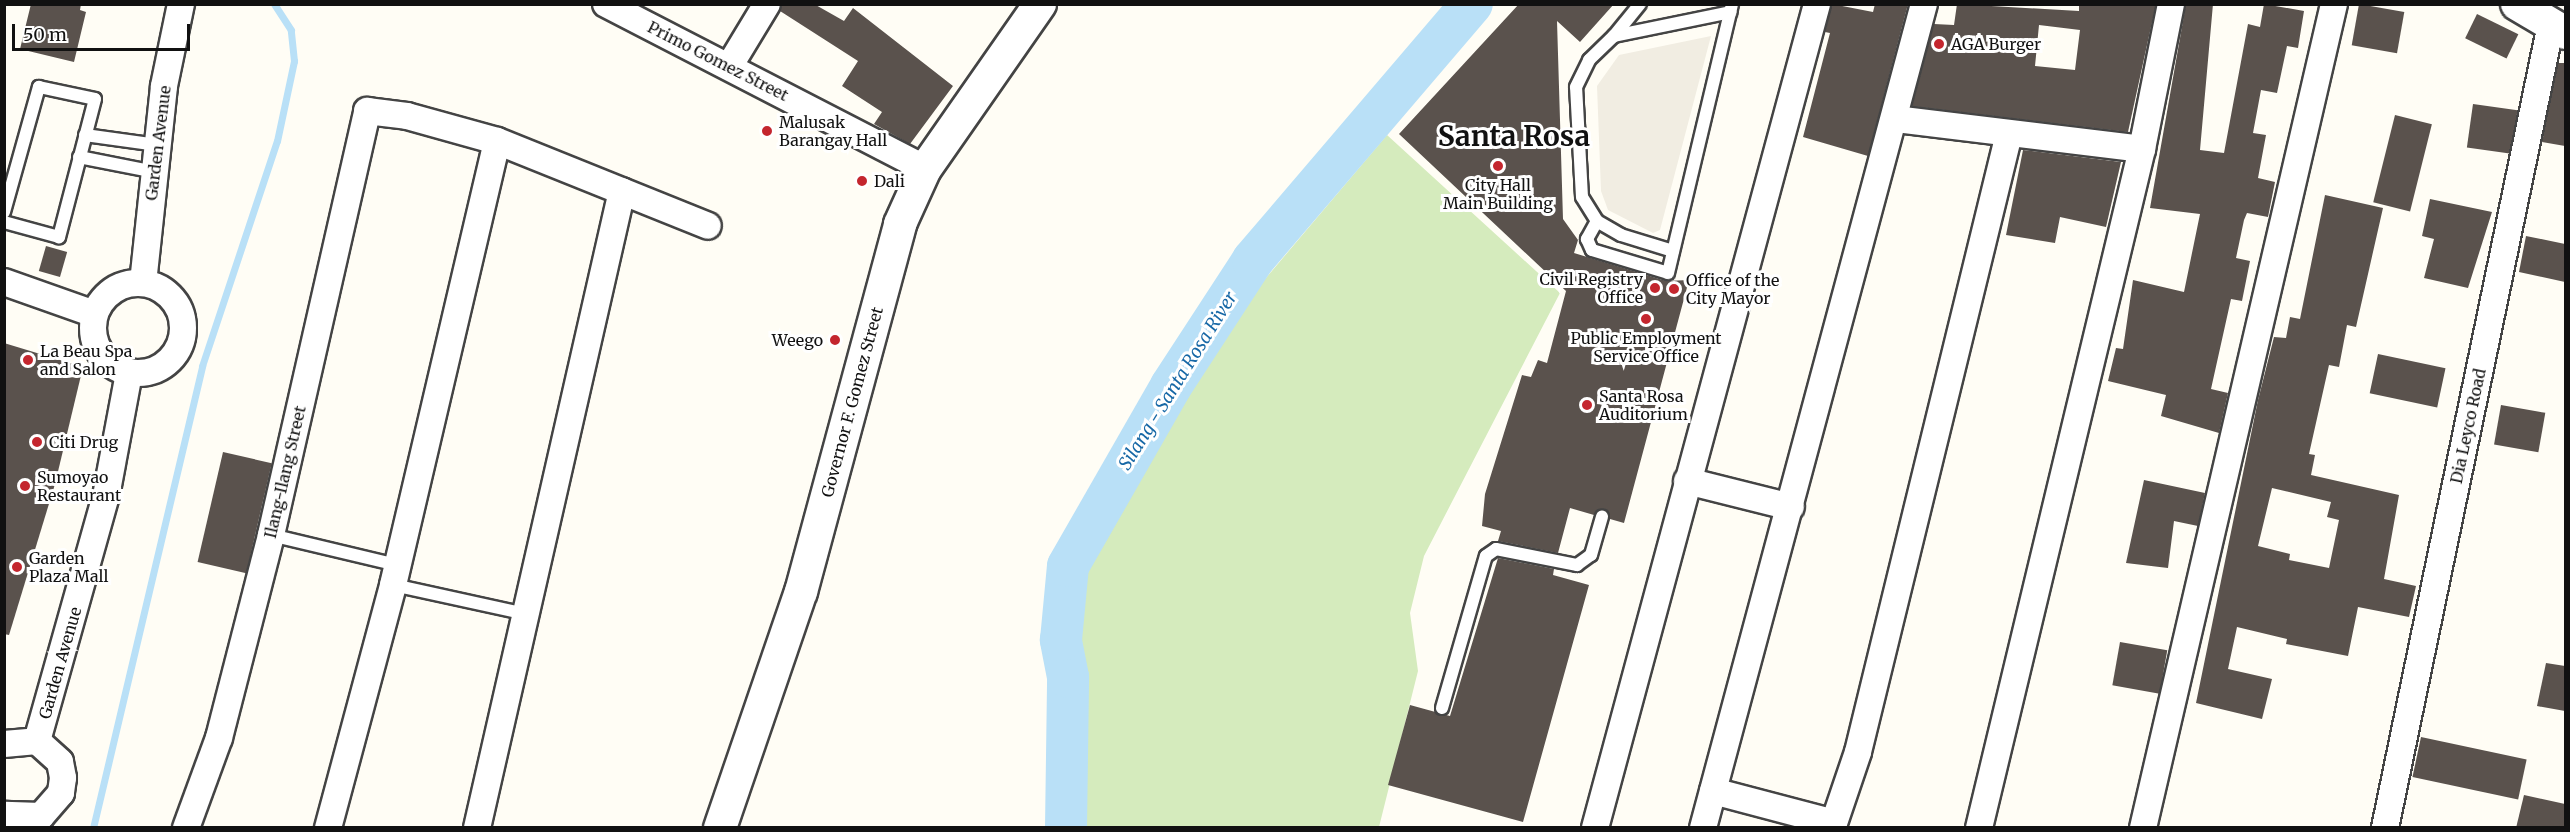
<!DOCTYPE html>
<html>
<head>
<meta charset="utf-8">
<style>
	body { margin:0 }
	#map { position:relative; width:2570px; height:832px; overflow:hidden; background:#fffdf5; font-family:Merriweather,serif }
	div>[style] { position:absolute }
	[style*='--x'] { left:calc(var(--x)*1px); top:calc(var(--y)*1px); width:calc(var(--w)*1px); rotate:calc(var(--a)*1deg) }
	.green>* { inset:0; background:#d5ebbd }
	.plaza>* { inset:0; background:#f1ede2 }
	.stream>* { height:7px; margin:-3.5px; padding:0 3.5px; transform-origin:3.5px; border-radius:3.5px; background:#b9e0f7 }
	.river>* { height:42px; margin:-21px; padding:0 21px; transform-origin:21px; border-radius:21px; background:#b9e0f7 }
	.building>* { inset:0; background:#5a524d; transform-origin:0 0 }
	.roads { filter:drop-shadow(2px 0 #444) drop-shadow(-2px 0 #444) drop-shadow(0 2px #444) drop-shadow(0 -2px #444) }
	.service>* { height:12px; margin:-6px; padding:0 6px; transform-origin:6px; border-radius:6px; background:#fff }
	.minor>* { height:26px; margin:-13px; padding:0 13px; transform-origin:13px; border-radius:13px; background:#fff }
	.minor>.ring { margin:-13px; padding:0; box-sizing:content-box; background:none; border:26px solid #fff; border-radius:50% }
	.tertiary>* { height:32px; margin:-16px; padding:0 16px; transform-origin:16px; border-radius:16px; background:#fff }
	.dots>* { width:16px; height:16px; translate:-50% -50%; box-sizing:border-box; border:3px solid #fff; border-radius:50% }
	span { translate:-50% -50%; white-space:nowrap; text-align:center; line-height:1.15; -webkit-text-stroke:6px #fff; paint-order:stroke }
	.poi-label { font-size:16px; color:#111 }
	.left { translate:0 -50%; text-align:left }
	.right { translate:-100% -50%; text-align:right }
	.street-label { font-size:16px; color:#111 }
	.water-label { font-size:18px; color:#1768a6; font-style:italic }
	.town-label { font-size:28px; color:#111; font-weight:700 }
	.frame { position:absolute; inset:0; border:6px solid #111; pointer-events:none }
	.scale { position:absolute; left:12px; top:24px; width:178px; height:27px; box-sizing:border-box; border:3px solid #111; border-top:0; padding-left:8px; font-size:18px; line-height:21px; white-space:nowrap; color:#111; -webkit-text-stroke:4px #fff; paint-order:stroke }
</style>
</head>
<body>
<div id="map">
	<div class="green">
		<div style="clip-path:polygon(1387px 135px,1560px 293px,1424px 556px,1410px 613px,1418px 671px,1379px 827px,1075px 827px,1078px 740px,1086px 689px,1079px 636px,1082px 572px,1194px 363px)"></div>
	</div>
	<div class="plaza">
		<div style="clip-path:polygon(1711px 36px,1660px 230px,1653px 233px,1608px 210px,1601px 191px,1597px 86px,1619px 55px)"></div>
	</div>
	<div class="stream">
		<div style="--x:93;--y:828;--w:475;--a:-76.7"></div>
		<div style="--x:202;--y:366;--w:237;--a:-71.6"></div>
		<div style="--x:277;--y:141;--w:82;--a:-78"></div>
		<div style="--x:294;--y:61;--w:31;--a:-96"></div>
		<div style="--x:291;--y:30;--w:31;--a:-123"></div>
	</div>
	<div class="river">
		<div style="--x:1066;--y:828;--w:151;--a:-89.2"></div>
		<div style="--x:1068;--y:677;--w:38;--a:-101"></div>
		<div style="--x:1061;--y:640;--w:74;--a:-84.6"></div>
		<div style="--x:1068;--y:566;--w:207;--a:-60.2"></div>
		<div style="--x:1171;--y:386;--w:150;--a:-56.9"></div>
		<div style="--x:1253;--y:260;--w:337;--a:-49.5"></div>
	</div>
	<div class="building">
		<div style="clip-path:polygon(31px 4px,81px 4px,80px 10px,86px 12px,74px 62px,20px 49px)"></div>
		<div style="clip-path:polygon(782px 4px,814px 4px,844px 21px,853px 8px,953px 86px,910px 144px,874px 124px,882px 112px,842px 86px,858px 61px,780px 11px)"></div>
		<div style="clip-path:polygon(1519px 4px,1614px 4px,1580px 42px,1557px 21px,1563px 219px,1578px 240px,1574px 253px,1666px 281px,1689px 280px,1624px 523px,1610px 519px,1604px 509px,1594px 515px,1570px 508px,1558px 553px,1498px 541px,1501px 531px,1482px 526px,1485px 494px,1522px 375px,1531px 377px,1538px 360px,1547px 363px,1566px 291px,1399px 134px)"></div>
		<div style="clip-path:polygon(1832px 4px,1873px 12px,1875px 4px,1908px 4px,1868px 156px,1803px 137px,1830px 33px,1825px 32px)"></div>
		<div style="clip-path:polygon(evenodd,1957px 4px,2079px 11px,2079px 4px,2156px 4px,2128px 132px,1912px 106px,1934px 24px,1954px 25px,1957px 4px,2039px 25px,2080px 30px,2075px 70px,2035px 66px,2039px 25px)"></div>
		<div style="clip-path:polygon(2186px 4px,2213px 4px,2200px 150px,2224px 153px,2248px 24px,2260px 27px,2264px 4px,2304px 11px,2298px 48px,2287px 46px,2277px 93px,2261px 90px,2253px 133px,2266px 135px,2258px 178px,2275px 182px,2268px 217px,2247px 213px,2244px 220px,2236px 258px,2250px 261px,2242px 301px,2231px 299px,2211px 389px,2228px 393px,2219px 433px,2161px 416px,2166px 395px,2108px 381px,2116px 348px,2123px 349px,2133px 280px,2184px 292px,2200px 214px,2150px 208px)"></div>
		<div style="left:2359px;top:4px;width:46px;height:42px;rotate:10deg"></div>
		<div style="left:2477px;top:14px;width:46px;height:27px;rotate:26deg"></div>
		<div style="clip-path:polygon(2558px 63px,2565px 63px,2565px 146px,2542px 142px)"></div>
		<div style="left:2473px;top:104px;width:45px;height:44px;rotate:8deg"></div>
		<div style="left:2395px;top:115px;width:38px;height:90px;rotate:14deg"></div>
		<div style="clip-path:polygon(2023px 150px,2121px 162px,2106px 227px,2060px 217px,2055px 243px,2006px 235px)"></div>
		<div style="clip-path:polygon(evenodd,2325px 195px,2383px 208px,2356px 327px,2347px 325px,2339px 367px,2329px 365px,2309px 454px,2315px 455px,2311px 475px,2399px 495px,2384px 579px,2416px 586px,2409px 617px,2358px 607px,2348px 656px,2286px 644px,2287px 639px,2237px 627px,2228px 669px,2272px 679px,2262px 719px,2196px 703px,2258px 400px,2274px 337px,2286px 338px,2290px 317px,2300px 319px,2325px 195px,2272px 488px,2331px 502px,2327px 517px,2339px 520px,2329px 568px,2289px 560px,2290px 554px,2258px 546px,2272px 488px)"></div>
		<div style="clip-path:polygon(2430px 199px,2492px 212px,2468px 288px,2424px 278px,2434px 239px,2422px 236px)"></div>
		<div style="clip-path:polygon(2526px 236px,2565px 244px,2565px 282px,2519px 272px)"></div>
		<div style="left:46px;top:246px;width:22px;height:26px;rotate:16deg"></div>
		<div style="clip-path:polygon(4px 343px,83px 367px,55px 484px,9px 635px,4px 634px)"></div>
		<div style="left:2378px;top:354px;width:69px;height:40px;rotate:12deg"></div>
		<div style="left:2501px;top:405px;width:45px;height:40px;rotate:10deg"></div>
		<div style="left:223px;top:452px;width:50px;height:113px;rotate:13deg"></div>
		<div style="clip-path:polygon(2144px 480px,2205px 493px,2198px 526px,2174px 521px,2168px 568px,2126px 563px)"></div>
		<div style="clip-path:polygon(1498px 558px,1554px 569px,1553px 575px,1589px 585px,1523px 822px,1388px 785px,1410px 705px,1450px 716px)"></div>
		<div style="left:2120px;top:642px;width:48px;height:44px;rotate:10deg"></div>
		<div style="clip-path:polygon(2546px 663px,2565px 666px,2565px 711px,2537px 706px)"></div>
		<div style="left:2421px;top:737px;width:108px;height:41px;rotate:12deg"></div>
		<div style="clip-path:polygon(2524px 795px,2565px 804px,2565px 828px,2516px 828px)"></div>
	</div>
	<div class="roads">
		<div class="service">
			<div style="--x:1614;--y:36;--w:41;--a:-50.9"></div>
			<div style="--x:85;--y:135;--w:73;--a:7.9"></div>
			<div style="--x:79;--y:157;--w:77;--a:11.2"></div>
			<div style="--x:4;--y:212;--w:130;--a:-74.4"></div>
			<div style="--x:39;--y:87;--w:57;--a:12.1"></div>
			<div style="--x:95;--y:99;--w:143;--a:104.6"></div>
			<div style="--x:59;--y:237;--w:57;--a:-164.7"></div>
			<div style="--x:1597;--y:221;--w:21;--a:119"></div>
			<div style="--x:1587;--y:239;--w:12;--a:66"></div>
			<div style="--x:1592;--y:250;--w:79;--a:16.8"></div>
			<div style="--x:1668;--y:273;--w:276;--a:-76.6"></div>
			<div style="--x:1673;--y:251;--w:54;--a:-162.9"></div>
			<div style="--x:1621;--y:235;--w:28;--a:-150"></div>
			<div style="--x:1597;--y:221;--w:28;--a:-122"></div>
			<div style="--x:1582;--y:197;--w:110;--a:-93.1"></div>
			<div style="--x:1576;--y:87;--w:30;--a:-64"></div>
			<div style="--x:1589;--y:60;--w:35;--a:-44"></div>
			<div style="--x:1614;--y:36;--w:119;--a:-11.6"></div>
			<div style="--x:271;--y:535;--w:130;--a:13.4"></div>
			<div style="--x:393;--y:585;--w:136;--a:12.3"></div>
			<div style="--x:1442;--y:708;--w:158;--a:-73.9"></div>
			<div style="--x:1486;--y:556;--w:12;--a:-35"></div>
			<div style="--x:1496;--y:549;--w:83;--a:11.2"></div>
			<div style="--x:1577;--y:565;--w:17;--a:-36"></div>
			<div style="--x:1591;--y:555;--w:40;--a:-74"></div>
		</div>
		<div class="minor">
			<div style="--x:606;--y:4;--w:359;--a:27.3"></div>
			<div style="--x:730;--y:65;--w:71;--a:-58.8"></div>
			<div style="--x:1895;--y:119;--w:249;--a:6.9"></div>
			<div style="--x:4;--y:282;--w:96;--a:19.4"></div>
			<div style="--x:143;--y:283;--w:198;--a:-83.9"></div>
			<div style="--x:164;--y:86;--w:84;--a:-78.3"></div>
			<div class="ring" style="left:93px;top:283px;width:64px;height:64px"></div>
			<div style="--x:1687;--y:481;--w:107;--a:14"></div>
			<div style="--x:37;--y:741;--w:255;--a:-74.3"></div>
			<div style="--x:106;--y:496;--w:125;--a:-79.4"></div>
			<div style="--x:4;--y:744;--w:33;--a:-5"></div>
			<div style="--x:37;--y:741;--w:31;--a:42"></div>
			<div style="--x:60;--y:762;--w:16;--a:79"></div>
			<div style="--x:63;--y:778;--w:15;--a:98"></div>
			<div style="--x:61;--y:793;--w:30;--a:131"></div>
			<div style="--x:41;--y:816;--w:37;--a:-178"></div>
			<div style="--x:1713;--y:791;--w:125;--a:14.8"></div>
			<div style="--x:1834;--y:823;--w:75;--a:-71.3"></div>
			<div style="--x:1858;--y:752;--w:636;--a:-76.27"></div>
			<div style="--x:186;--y:828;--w:96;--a:-69.9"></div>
			<div style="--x:219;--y:738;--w:210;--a:-75.6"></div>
			<div style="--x:271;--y:535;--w:435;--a:-77.2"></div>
			<div style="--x:367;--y:111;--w:40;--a:7.1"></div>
			<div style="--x:407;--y:116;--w:93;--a:15.5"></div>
			<div style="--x:497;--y:141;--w:227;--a:21.9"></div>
			<div style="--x:328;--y:828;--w:252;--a:-75"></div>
			<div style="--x:393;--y:585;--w:456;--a:-76.8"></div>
			<div style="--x:477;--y:828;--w:653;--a:-77.18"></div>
			<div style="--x:1595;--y:828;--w:853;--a:-74.92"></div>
			<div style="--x:1703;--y:828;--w:853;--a:-74.99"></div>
			<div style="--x:1979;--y:828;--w:698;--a:-76.5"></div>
			<div style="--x:2142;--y:149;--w:148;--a:-78.7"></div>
			<div style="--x:2143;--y:828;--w:846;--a:-76.95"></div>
			<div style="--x:2385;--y:828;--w:821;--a:-78.33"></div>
		</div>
		<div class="tertiary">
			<div style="--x:2517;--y:4;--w:57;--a:30.6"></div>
			<div style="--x:720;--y:828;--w:250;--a:-71.1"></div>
			<div style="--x:801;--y:592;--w:381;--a:-74.9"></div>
			<div style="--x:900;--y:224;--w:60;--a:-65.6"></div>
			<div style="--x:925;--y:169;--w:201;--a:-55.1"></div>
		</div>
	</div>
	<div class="dots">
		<div style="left:1939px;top:44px;background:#c4262e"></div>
		<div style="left:767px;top:131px;background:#c4262e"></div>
		<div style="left:1498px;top:166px;background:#c4262e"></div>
		<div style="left:862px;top:181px;background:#c4262e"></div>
		<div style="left:1655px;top:288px;background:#c4262e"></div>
		<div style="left:1674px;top:289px;background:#c4262e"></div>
		<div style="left:1646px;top:319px;background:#c4262e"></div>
		<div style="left:835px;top:340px;background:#c4262e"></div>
		<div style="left:28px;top:360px;background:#c4262e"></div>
		<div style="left:1587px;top:405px;background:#c4262e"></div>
		<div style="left:37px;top:442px;background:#c4262e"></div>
		<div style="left:25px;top:486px;background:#c4262e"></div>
		<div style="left:17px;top:567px;background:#c4262e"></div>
	</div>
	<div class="poi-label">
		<span class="left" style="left:1951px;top:44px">AGA Burger</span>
		<span class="left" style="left:779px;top:131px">Malusak<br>Barangay Hall</span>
		<span class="left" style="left:874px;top:181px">Dali</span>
		<span style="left:1498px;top:194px">City Hall<br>Main Building</span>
		<span class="right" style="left:1643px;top:288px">Civil Registry<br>Office</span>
		<span class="left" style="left:1686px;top:289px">Office of the<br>City Mayor</span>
		<span style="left:1646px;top:347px">Public Employment<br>Service Office</span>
		<span class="right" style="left:823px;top:340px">Weego</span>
		<span class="left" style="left:40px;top:360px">La Beau Spa<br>and Salon</span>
		<span class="left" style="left:1599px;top:405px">Santa Rosa<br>Auditorium</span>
		<span class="left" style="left:49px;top:442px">Citi Drug</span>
		<span class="left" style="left:37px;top:486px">Sumoyao<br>Restaurant</span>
		<span class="left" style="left:29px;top:567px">Garden<br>Plaza Mall</span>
	</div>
	<div class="street-label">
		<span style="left:718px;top:61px;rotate:27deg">Primo Gomez Street</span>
		<span style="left:158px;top:143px;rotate:-83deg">Garden Avenue</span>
		<span style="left:852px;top:402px;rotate:-75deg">Governor F. Gomez Street</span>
		<span style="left:2468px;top:426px;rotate:-78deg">Dia Leyco Road</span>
		<span style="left:285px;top:472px;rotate:-77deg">Ilang-Ilang Street</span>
		<span style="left:60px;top:663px;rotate:-74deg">Garden Avenue</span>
	</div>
	<div class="water-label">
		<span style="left:1178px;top:381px;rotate:-58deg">Silang - Santa Rosa River</span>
	</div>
	<div class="town-label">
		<span style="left:1514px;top:136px">Santa Rosa</span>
	</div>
	<div class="frame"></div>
	<div class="scale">50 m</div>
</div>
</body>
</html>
